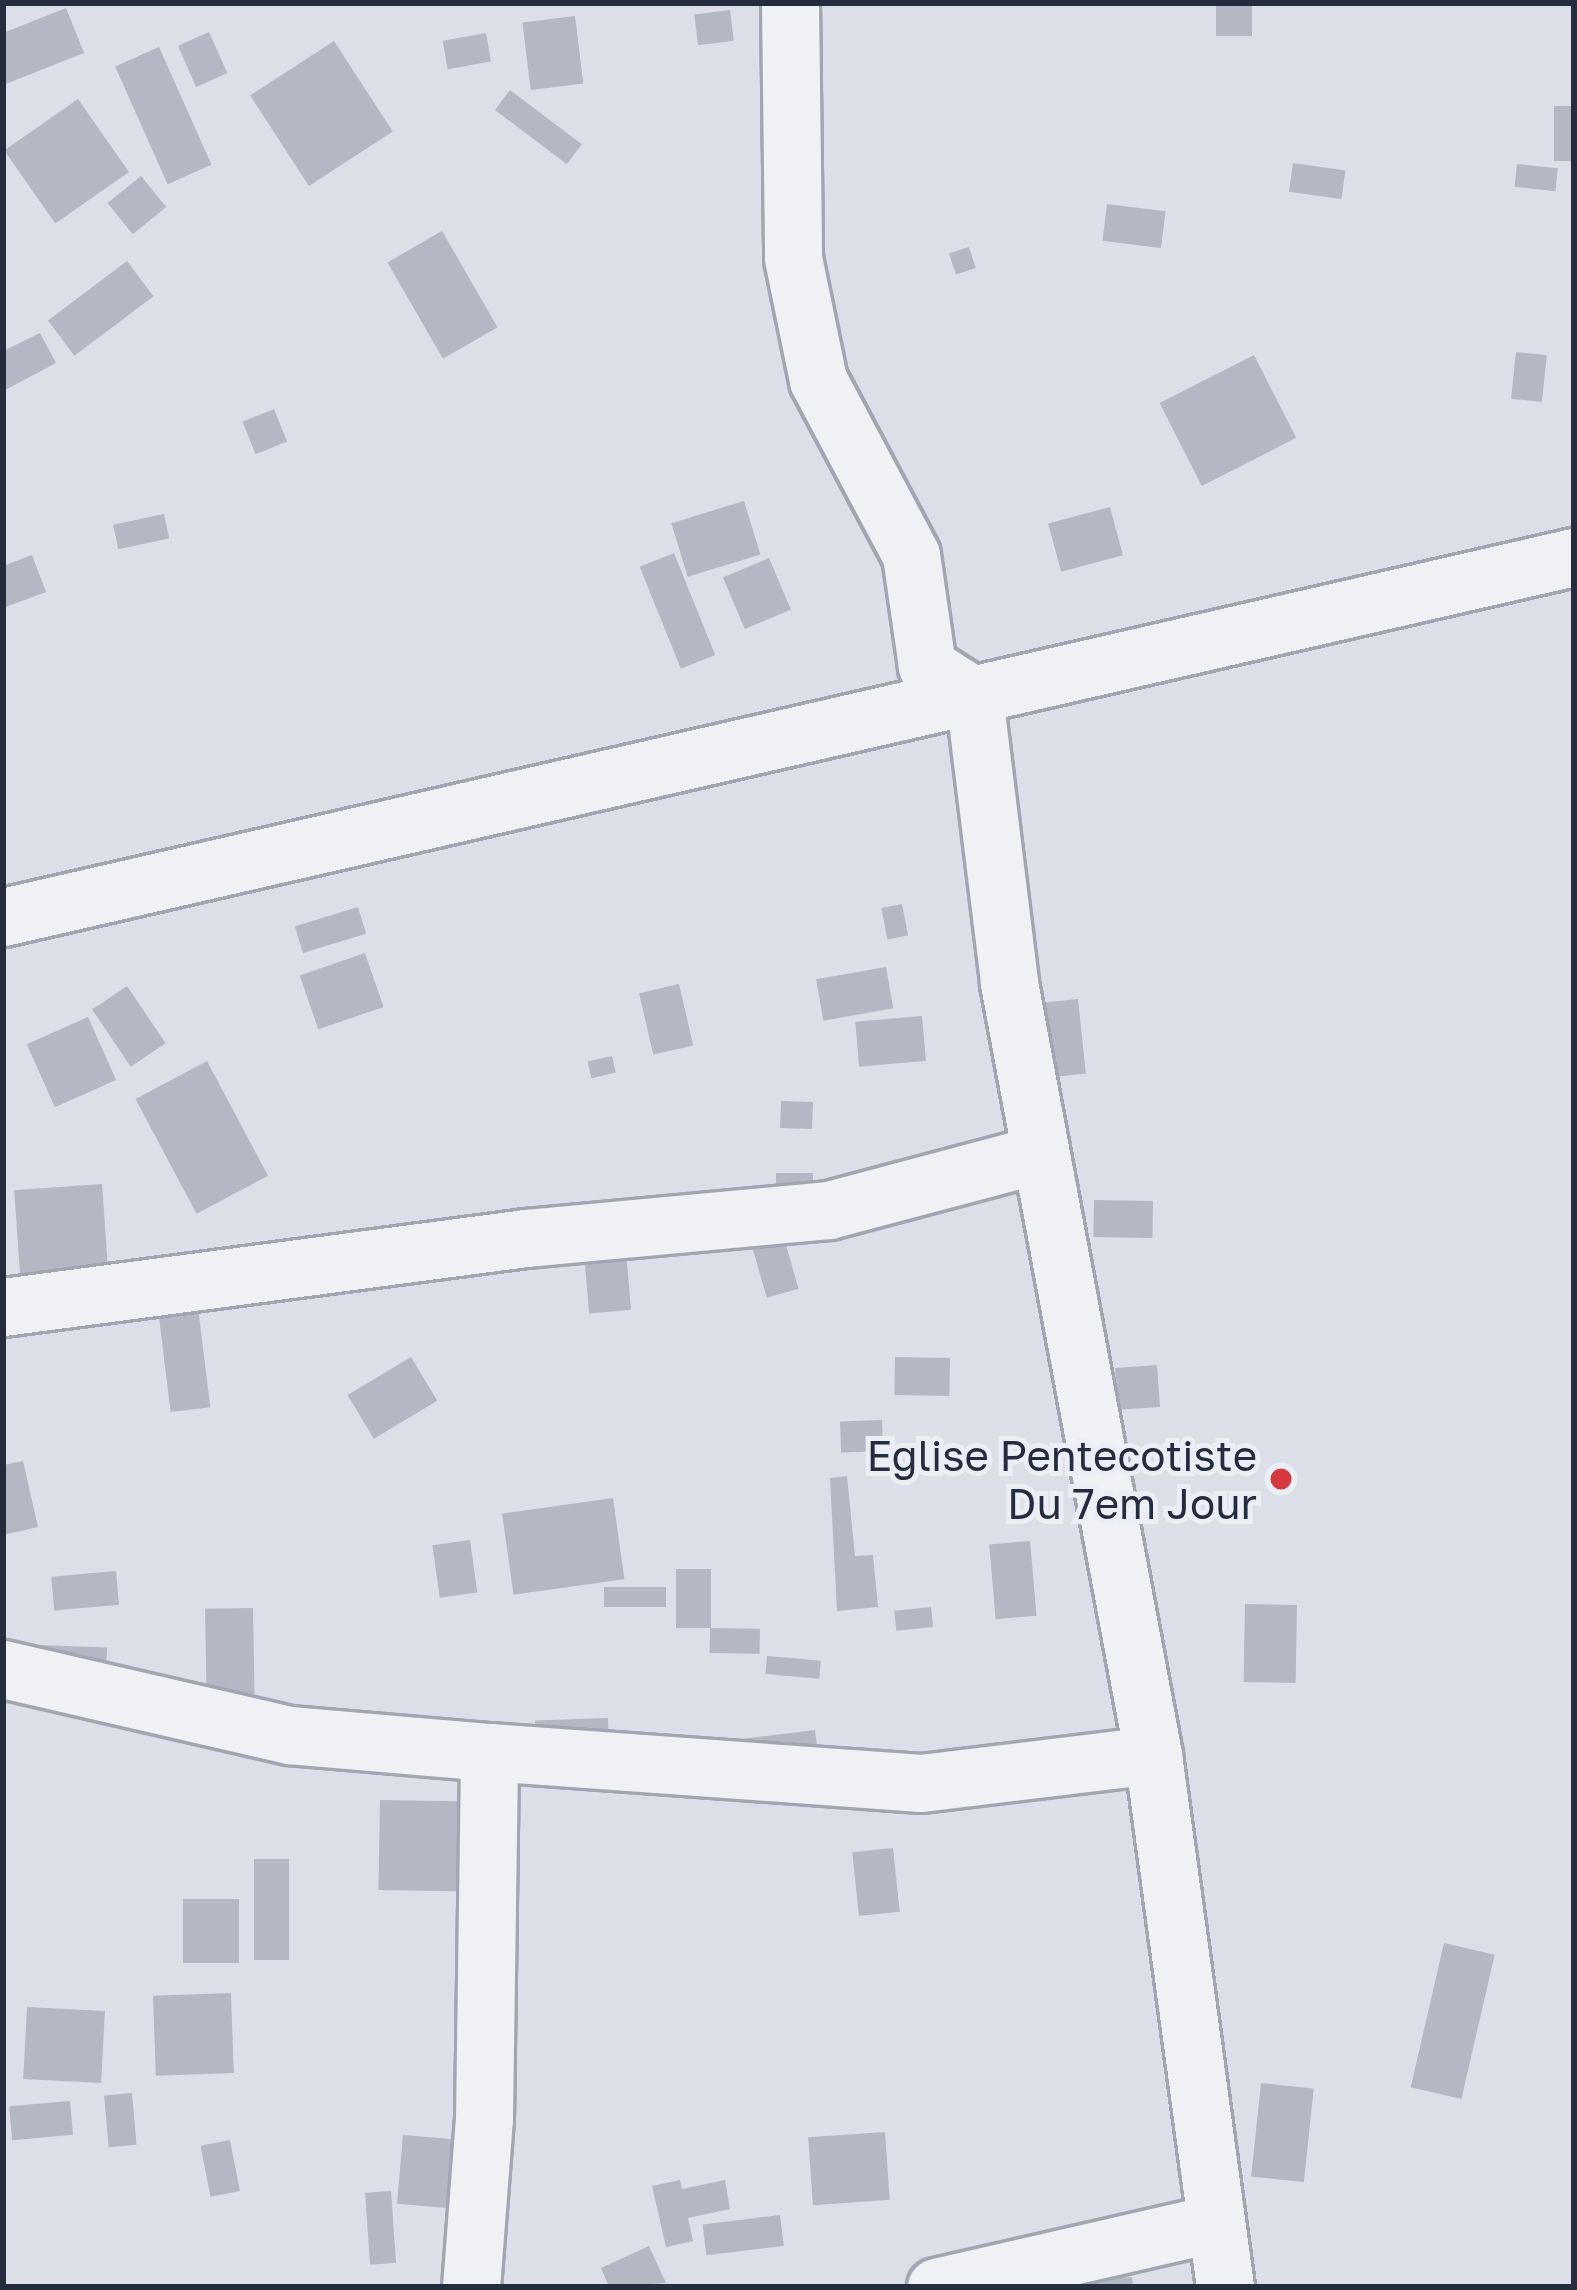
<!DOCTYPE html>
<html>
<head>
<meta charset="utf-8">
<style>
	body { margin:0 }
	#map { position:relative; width:1577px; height:2290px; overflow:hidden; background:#dcdfe7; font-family:"Golos Text",sans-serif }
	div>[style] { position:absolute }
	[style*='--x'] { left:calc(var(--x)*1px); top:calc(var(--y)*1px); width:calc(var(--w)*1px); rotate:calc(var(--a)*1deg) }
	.building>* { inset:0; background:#b3b8c4; transform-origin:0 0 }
	.roads { filter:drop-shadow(3px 0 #a1a6b1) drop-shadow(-3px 0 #a1a6b1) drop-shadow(0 3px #a1a6b1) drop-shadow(0 -3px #a1a6b1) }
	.street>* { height:57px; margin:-28.5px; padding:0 28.5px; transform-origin:28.5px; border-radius:28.5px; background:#eff1f5 }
	.dots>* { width:33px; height:33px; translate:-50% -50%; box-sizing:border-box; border:6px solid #ebeef5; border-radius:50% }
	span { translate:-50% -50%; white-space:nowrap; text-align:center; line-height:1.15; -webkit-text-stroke:10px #ebeef5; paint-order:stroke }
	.poi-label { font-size:42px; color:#252c3e }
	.right { translate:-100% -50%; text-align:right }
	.frame { position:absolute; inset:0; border:6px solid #252c3e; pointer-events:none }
</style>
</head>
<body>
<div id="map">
	<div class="building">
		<div style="left:1216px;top:3px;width:36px;height:33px"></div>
		<div style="clip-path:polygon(66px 8px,84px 53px,3px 85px,3px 33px)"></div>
		<div style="left:730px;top:10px;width:31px;height:36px;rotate:83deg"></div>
		<div style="left:575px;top:16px;width:68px;height:53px;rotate:83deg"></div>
		<div style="left:209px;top:32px;width:45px;height:34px;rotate:66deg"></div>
		<div style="left:486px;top:33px;width:29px;height:44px;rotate:80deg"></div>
		<div style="left:334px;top:41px;width:108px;height:100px;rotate:57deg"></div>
		<div style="left:159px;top:47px;width:129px;height:48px;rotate:66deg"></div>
		<div style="left:510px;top:90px;width:90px;height:25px;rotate:37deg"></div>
		<div style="left:78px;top:99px;width:89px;height:90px;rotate:55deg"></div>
		<div style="left:1554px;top:106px;width:20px;height:55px"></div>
		<div style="left:1293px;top:163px;width:53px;height:29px;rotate:8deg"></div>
		<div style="left:1517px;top:164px;width:41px;height:23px;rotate:6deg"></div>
		<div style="left:141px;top:176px;width:40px;height:43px;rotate:51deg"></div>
		<div style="left:1107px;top:204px;width:59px;height:37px;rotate:7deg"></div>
		<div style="left:442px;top:231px;width:111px;height:63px;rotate:60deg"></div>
		<div style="left:969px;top:247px;width:22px;height:21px;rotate:72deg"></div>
		<div style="left:127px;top:261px;width:44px;height:99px;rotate:53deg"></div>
		<div style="clip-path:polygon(40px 333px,56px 363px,3px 391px,3px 351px)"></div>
		<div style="left:1516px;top:352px;width:31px;height:47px;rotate:6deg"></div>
		<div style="left:1254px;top:355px;width:93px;height:106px;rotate:63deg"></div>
		<div style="left:274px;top:409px;width:35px;height:34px;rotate:68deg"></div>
		<div style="left:744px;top:501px;width:56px;height:76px;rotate:73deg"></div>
		<div style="left:1110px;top:507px;width:50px;height:64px;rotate:75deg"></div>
		<div style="left:164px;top:514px;width:25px;height:52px;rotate:78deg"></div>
		<div style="left:674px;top:553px;width:110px;height:37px;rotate:68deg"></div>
		<div style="clip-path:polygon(32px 555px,46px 592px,3px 608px,3px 566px)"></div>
		<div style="left:769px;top:558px;width:56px;height:50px;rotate:67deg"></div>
		<div style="left:902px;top:904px;width:32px;height:21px;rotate:79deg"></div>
		<div style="left:358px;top:907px;width:28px;height:66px;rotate:73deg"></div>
		<div style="left:365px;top:953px;width:57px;height:69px;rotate:71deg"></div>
		<div style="left:886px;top:967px;width:42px;height:71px;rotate:80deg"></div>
		<div style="left:679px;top:984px;width:63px;height:41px;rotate:77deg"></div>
		<div style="left:127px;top:986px;width:69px;height:42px;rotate:56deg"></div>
		<div style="left:1078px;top:999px;width:75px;height:35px;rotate:84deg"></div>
		<div style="left:922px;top:1016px;width:45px;height:67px;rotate:85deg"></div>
		<div style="left:88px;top:1017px;width:69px;height:67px;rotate:66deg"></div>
		<div style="left:612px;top:1056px;width:17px;height:25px;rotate:77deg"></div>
		<div style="left:207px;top:1061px;width:130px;height:81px;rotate:62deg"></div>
		<div style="left:781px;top:1101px;width:32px;height:27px;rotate:2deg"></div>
		<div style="left:776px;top:1173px;width:37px;height:32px"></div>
		<div style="left:102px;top:1184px;width:87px;height:88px;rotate:86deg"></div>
		<div style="left:1094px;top:1200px;width:59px;height:37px;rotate:1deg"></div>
		<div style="left:782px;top:1231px;width:60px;height:33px;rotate:74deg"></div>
		<div style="left:626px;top:1252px;width:58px;height:42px;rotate:85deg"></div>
		<div style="left:198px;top:1307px;width:101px;height:40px;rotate:83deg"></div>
		<div style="left:411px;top:1357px;width:51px;height:74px;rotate:59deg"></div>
		<div style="left:895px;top:1357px;width:55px;height:38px;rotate:1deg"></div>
		<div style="left:1157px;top:1365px;width:42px;height:42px;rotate:86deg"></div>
		<div style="left:882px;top:1420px;width:31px;height:42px;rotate:88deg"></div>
		<div style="clip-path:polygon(23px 1461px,38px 1527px,3px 1535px,3px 1465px)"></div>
		<div style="clip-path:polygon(847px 1476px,855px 1556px,873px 1555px,878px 1607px,837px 1611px,830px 1478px)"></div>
		<div style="left:613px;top:1498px;width:82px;height:112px;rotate:82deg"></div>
		<div style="left:470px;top:1540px;width:53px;height:38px;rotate:82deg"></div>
		<div style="left:1030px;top:1541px;width:75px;height:41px;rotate:85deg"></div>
		<div style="left:676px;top:1569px;width:35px;height:59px"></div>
		<div style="left:116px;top:1571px;width:34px;height:65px;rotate:85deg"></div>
		<div style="left:666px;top:1587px;width:20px;height:62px;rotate:90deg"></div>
		<div style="left:1245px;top:1604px;width:52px;height:78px;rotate:1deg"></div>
		<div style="left:931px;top:1607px;width:20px;height:37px;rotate:84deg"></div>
		<div style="left:253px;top:1608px;width:86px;height:48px;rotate:89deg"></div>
		<div style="left:710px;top:1628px;width:50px;height:25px;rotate:1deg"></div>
		<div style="left:38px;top:1645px;width:69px;height:29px;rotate:2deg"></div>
		<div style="left:767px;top:1656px;width:54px;height:18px;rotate:5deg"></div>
		<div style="left:608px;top:1718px;width:24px;height:73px;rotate:88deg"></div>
		<div style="left:815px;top:1730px;width:23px;height:81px;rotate:83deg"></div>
		<div style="left:380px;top:1800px;width:91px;height:90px;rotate:1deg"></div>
		<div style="left:893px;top:1848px;width:64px;height:41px;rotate:84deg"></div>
		<div style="left:254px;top:1859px;width:35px;height:101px"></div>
		<div style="left:183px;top:1899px;width:56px;height:64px"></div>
		<div style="left:1444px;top:1943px;width:52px;height:148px;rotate:13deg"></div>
		<div style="left:231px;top:1993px;width:80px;height:78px;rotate:88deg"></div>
		<div style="left:27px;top:2007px;width:78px;height:72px;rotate:3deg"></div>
		<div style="left:1261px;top:2083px;width:53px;height:94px;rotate:6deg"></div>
		<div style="left:132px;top:2093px;width:52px;height:28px;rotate:85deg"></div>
		<div style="left:70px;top:2101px;width:34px;height:61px;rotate:85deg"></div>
		<div style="left:885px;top:2132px;width:68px;height:77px;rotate:86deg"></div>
		<div style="left:403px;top:2135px;width:70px;height:69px;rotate:5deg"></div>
		<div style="left:230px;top:2140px;width:52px;height:30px;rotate:79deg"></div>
		<div style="clip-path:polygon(680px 2180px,682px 2189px,725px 2180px,730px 2209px,688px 2218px,693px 2241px,666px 2247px,652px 2186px)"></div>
		<div style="left:391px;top:2191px;width:72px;height:26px;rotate:86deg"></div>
		<div style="left:780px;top:2215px;width:31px;height:78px;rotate:83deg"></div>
		<div style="clip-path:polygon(649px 2246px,666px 2283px,609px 2287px,601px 2268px)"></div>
		<div style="clip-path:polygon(1132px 2277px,1133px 2287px,1088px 2287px,1087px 2279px)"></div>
	</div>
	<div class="roads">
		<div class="street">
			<div style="--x:790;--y:3;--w:255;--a:89.3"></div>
			<div style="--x:793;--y:258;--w:125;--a:78.4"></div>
			<div style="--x:818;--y:380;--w:198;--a:62"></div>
			<div style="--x:911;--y:555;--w:112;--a:81.8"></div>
			<div style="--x:927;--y:666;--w:56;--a:32.6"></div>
			<div style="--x:974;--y:696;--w:289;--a:83"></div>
			<div style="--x:1009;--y:983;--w:785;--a:79.43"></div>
			<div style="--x:1153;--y:1755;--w:537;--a:82.29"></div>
			<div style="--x:3;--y:917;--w:1612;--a:-12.91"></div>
			<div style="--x:3;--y:1307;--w:528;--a:-7.52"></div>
			<div style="--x:526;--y:1238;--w:304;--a:-5.3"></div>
			<div style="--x:829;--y:1210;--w:217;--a:-14.9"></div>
			<div style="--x:3;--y:1669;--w:294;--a:13"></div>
			<div style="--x:289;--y:1735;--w:201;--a:4.9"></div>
			<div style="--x:489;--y:1752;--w:433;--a:4.1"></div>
			<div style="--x:921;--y:1783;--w:234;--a:-6.9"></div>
			<div style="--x:471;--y:2287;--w:169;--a:-85.6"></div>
			<div style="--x:484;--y:2119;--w:367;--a:-89.2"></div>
			<div style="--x:936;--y:2287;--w:287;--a:-12.9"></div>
		</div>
	</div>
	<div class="dots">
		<div style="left:1281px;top:1479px;background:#d5383f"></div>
	</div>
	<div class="poi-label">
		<span class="right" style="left:1257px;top:1479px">Eglise Pentecotiste<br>Du 7em Jour</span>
	</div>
	<div class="frame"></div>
</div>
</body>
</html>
